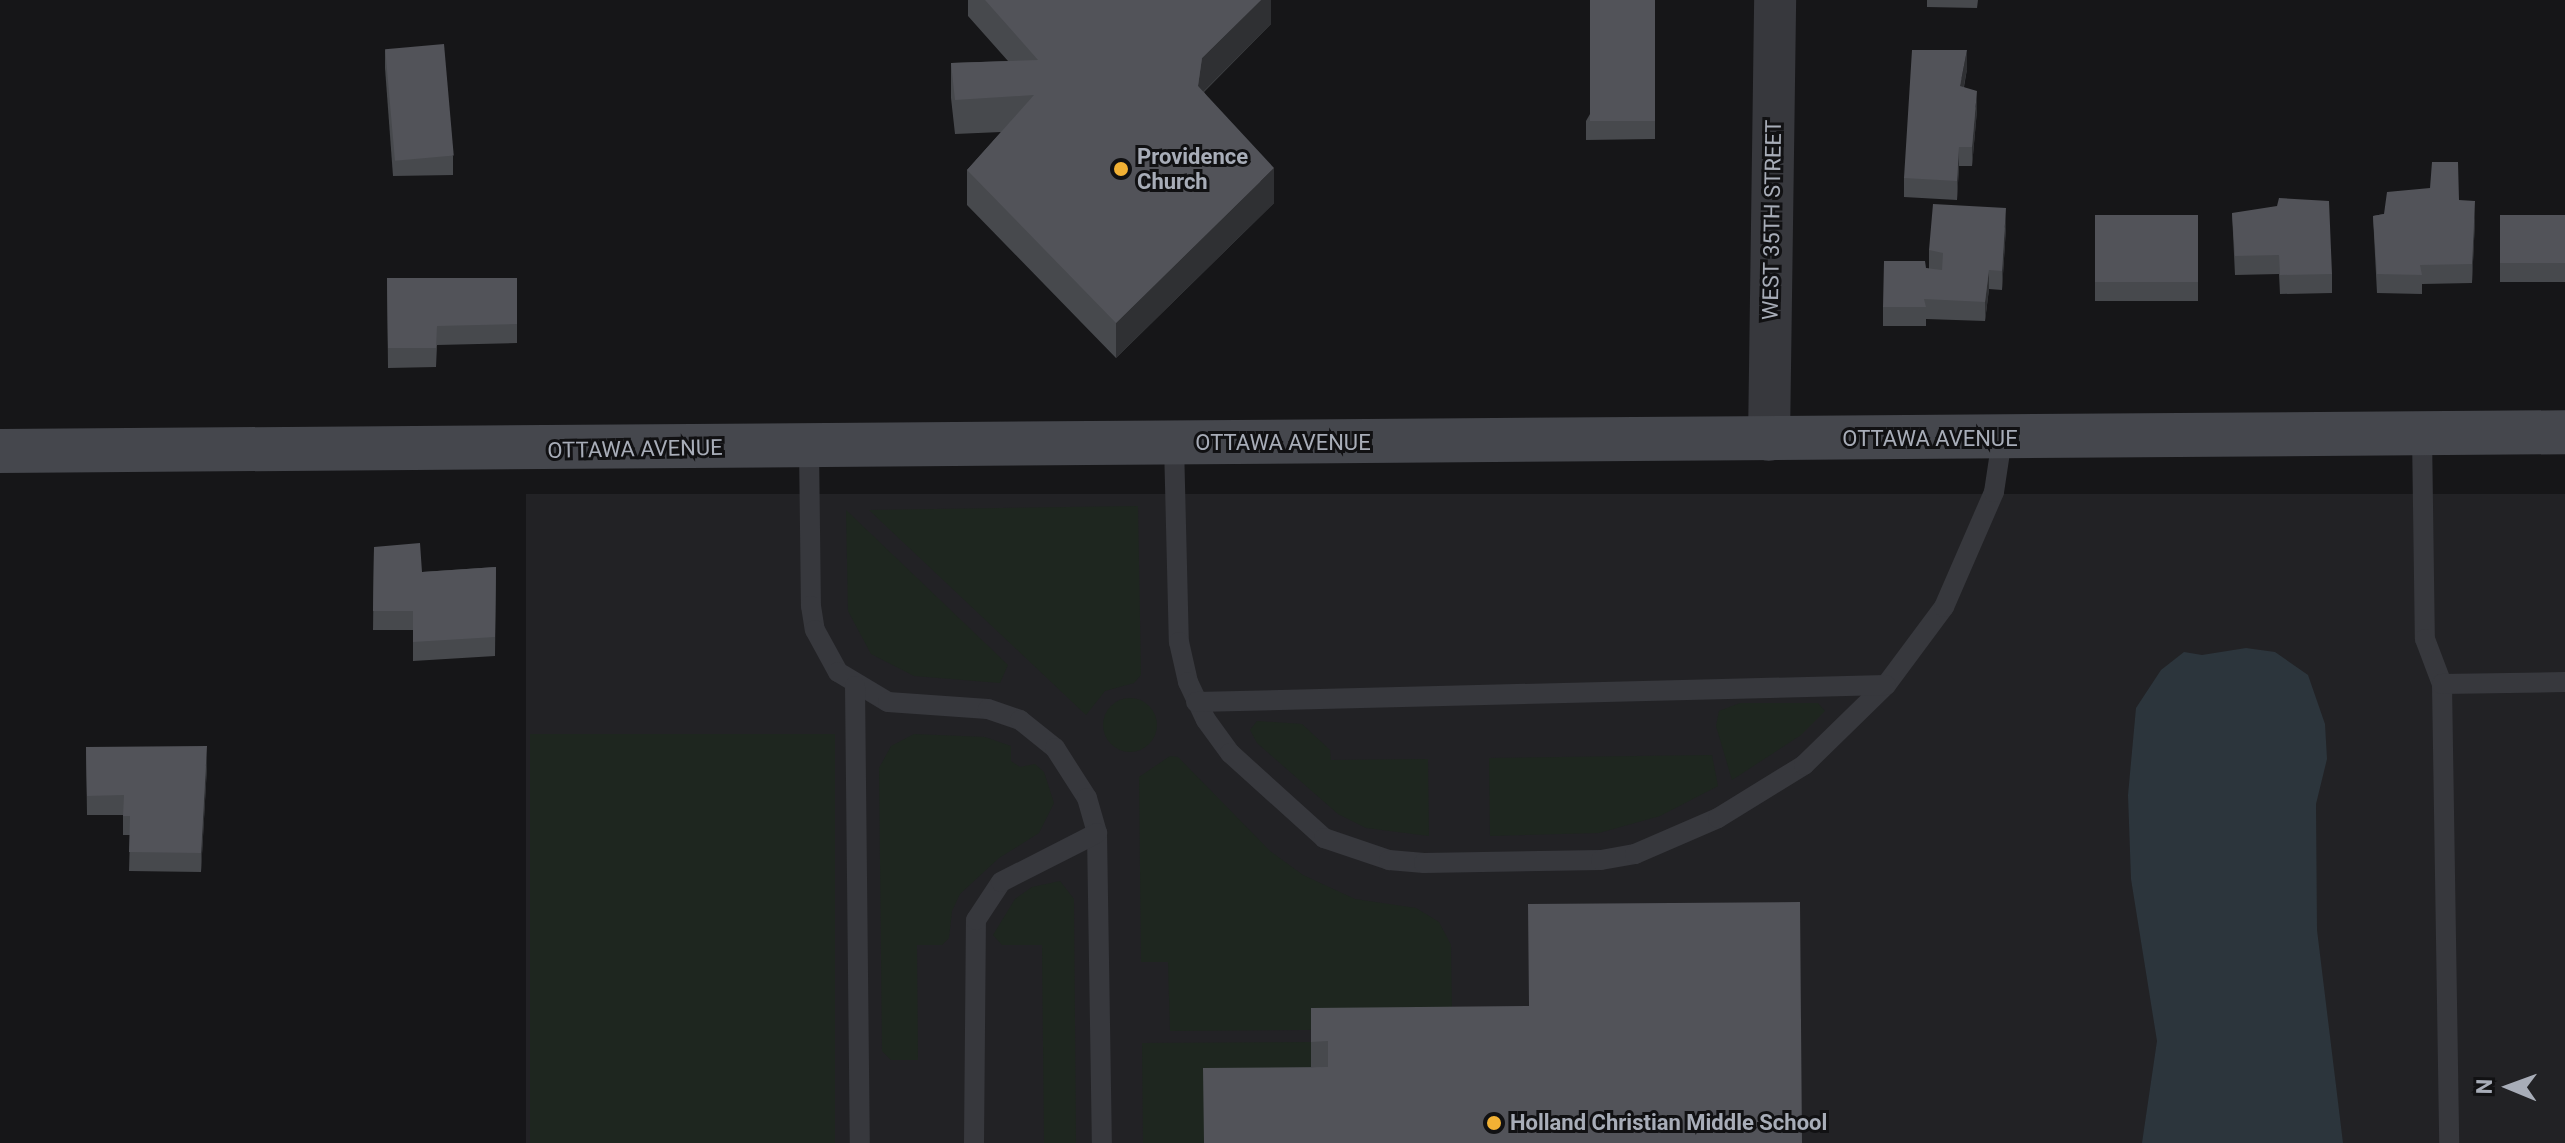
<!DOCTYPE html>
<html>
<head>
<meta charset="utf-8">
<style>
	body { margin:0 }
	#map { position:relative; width:2565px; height:1143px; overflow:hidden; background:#161618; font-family:Roboto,sans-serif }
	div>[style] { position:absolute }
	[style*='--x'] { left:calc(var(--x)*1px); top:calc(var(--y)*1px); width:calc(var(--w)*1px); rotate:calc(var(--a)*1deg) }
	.built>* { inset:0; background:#222225; transform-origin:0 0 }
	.green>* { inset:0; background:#1e261f; transform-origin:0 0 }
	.round { border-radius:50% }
	.water>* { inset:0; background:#2c353c }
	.lane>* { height:20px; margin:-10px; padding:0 10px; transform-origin:10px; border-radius:10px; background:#37383d }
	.street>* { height:42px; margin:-21px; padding:0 21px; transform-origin:21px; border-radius:21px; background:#37383d }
	.secondary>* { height:44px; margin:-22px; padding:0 22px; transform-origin:22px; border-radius:22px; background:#45474d }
	.wall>* { inset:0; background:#47494d; transform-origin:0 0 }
	.shaded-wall>* { inset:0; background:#2f3033 }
	.building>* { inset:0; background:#525359; transform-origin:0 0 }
	.dots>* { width:22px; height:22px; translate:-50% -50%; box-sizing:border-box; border:4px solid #111113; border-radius:50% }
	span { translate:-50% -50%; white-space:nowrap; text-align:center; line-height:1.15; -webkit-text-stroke:6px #111113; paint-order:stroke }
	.poi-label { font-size:22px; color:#a8adb8; font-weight:700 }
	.left { translate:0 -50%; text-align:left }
	.street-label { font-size:22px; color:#a8adb8 }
	.north { position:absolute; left:2469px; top:1047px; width:80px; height:80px; -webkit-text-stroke:6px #111113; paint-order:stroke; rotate:271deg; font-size:22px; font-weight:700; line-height:32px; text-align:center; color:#a8adb8 }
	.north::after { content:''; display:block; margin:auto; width:28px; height:36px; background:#a8adb8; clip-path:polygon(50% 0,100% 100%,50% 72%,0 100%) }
</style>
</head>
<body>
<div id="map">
	<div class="built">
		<div style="left:2565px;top:494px;width:649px;height:2039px;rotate:90deg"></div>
	</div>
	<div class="green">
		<div style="clip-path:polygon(1138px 506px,1141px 675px,1134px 683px,1105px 691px,1086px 715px,869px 510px)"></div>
		<div style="clip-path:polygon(846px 510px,1008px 665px,1000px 683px,914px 676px,871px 654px,848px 611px)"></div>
		<div class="round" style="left:1103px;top:698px;width:54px;height:54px"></div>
		<div style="clip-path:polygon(1818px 703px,1825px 711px,1801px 735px,1732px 780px,1716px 726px,1719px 711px,1740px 703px)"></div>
		<div style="clip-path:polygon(1257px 721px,1302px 724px,1330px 750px,1331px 760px,1428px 759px,1429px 836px,1366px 828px,1338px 814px,1257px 743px,1250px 730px)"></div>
		<div style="left:835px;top:734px;width:409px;height:305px;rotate:90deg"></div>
		<div style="clip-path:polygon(914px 734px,985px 737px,1011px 746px,1011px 761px,1020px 767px,1035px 764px,1044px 772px,1054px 803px,1039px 833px,999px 858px,960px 894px,952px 911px,949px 938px,942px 945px,917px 945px,918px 1060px,891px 1060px,882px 1051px,879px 768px,891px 746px)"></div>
		<div style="clip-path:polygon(1712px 755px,1718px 786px,1660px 816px,1599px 833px,1490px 836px,1489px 758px)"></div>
		<div style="clip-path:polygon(1170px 756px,1178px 757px,1270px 851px,1303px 875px,1355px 899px,1416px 908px,1439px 922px,1451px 945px,1452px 1012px,1435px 1029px,1170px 1031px,1168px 962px,1141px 962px,1139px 777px)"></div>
		<div style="clip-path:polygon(1060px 881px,1074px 899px,1076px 1143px,1044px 1143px,1042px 945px,1002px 945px,993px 935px,1015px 899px,1032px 887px)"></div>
		<div style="clip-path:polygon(1311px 1042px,1311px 1076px,1204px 1103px,1204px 1143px,1143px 1143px,1142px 1043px)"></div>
	</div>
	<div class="water">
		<div style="clip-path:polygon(2246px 648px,2275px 652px,2308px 675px,2325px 724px,2327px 759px,2316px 804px,2317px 930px,2343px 1143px,2142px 1143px,2157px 1041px,2131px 879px,2128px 795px,2136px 708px,2161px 670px,2184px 652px,2202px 655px)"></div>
	</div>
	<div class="lane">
		<div style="--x:2422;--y:434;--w:205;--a:89.2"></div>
		<div style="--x:2425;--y:639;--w:48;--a:69.3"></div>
		<div style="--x:2442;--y:684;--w:459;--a:89.1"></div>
		<div style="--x:1174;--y:444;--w:198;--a:88.6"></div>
		<div style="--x:1179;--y:642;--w:41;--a:77.3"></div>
		<div style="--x:1188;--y:682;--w:42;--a:64.7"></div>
		<div style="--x:1206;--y:720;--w:41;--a:54"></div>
		<div style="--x:1230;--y:753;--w:127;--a:42.1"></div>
		<div style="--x:1324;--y:838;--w:69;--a:18.7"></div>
		<div style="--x:1389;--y:860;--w:35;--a:5"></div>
		<div style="--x:1424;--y:863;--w:177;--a:-1"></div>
		<div style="--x:1601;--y:860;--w:35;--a:-10"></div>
		<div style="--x:1635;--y:854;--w:90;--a:-23.4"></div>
		<div style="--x:1718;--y:818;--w:101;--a:-31.6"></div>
		<div style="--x:1804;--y:765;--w:115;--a:-44.3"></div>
		<div style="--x:1886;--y:685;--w:97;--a:-53.4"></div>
		<div style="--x:1944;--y:607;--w:125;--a:-66.5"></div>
		<div style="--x:1994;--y:492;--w:54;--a:-81.4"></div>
		<div style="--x:809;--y:447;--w:159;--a:89.3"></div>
		<div style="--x:811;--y:606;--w:24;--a:81"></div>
		<div style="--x:815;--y:630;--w:48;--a:61.3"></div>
		<div style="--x:838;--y:672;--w:58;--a:31"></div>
		<div style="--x:888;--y:702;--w:100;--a:4"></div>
		<div style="--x:988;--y:709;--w:34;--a:19"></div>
		<div style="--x:1020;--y:720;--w:45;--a:38.7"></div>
		<div style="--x:1055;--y:748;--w:59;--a:57.4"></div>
		<div style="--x:1087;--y:798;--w:36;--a:74"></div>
		<div style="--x:1097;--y:833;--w:310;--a:89.1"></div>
		<div style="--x:2442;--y:684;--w:123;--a:-0.9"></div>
		<div style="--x:855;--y:686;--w:457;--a:89.4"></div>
		<div style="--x:1196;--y:702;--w:690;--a:-1.41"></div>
		<div style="--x:974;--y:1143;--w:223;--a:-89.5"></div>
		<div style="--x:976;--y:920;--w:45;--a:-56.7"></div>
		<div style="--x:1001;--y:882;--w:108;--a:-27"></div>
	</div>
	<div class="street">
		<div style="--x:1769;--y:440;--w:440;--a:-89.2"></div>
	</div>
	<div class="secondary">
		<div style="--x:0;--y:451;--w:2565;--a:-0.42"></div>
	</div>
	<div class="wall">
		<div style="clip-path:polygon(968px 0,1271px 0,1271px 24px,1204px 92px,1274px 203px,1116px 358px,967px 205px,967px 170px,1001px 132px,955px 134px,951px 98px,951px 63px,1008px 61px,968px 16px)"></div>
		<div style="clip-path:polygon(1655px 0,1655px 139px,1586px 140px,1586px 121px)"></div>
		<div style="clip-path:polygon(1927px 0,1978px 0,1977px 8px,1927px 7px)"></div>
		<div style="clip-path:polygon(385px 49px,453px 156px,453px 175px,393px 176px,385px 68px)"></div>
		<div style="clip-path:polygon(1967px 69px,1964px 87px,1977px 110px,1972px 166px,1959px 166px,1957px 200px,1904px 197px,1904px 178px)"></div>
		<div style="clip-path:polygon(2459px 200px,2475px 220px,2472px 283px,2422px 284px,2422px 294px,2377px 293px,2373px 216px)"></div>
		<div style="clip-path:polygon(2232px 213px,2332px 274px,2332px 293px,2280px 294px,2279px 274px,2235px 275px)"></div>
		<div style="left:2095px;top:215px;width:103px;height:86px"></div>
		<div style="left:2500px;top:215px;width:65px;height:67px"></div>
		<div style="clip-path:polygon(2006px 227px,2002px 290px,1989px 289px,1985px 321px,1926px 319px,1926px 326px,1883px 326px,1883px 307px,1926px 268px,1929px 269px,1929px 250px)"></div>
		<div style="clip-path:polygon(387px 278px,517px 278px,517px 343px,437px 345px,436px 367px,388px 368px)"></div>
		<div style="clip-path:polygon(374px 547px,422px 572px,496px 567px,495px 656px,413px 661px,413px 630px,373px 630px)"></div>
		<div style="clip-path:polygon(86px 747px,207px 766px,201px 872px,129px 871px,130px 835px,123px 835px,123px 815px,87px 815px)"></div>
		<div style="clip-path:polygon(1311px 1008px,1802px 1143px,1311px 1067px)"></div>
	</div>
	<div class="shaded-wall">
		<div style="clip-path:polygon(1261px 0,1271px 0,1271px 24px,1202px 93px,1198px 86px,1202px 58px)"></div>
		<div style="clip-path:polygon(1967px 50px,1967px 69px,1960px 105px,1960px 86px)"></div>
		<div style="clip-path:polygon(1977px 91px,1977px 110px,1972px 166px,1972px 147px)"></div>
		<div style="clip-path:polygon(1959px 147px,1959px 166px,1957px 200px,1957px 181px)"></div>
		<div style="clip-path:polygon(1274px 168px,1274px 203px,1116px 358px,1116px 323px)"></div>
		<div style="clip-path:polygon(2475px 201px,2475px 220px,2472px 283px,2472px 264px)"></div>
		<div style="clip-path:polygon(2006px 208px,2006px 227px,2002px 290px,2002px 271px)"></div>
		<div style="clip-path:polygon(1989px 270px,1989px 289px,1985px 321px,1985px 302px)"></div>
		<div style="clip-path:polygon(207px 746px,207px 766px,201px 872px,201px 853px)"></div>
	</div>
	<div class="building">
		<div style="clip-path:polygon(985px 0,1261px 0,1202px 58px,1198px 86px,1274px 168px,1116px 323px,967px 170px,1034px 95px,955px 100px,951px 63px,1038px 60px)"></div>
		<div style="left:1590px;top:0;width:65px;height:121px"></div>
		<div style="left:444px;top:44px;width:112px;height:59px;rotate:85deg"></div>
		<div style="clip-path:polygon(1912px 50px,1967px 50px,1960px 86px,1977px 91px,1972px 147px,1959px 147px,1957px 181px,1904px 178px)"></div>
		<div style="clip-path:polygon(2432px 162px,2458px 162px,2459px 200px,2475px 201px,2472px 264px,2420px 265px,2422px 275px,2377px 274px,2373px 216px,2384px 214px,2387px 192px,2430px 188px)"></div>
		<div style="clip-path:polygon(2279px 198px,2329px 201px,2332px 274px,2280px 275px,2279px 255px,2235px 256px,2232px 213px,2277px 206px)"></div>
		<div style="clip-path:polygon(1933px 204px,2006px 208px,2002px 271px,1989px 270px,1985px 302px,1924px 299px,1926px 307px,1883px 307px,1884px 261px,1925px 261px,1926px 268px,1942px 270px,1943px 253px,1929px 250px)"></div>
		<div style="left:2095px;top:215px;width:103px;height:67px"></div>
		<div style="left:2500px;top:215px;width:65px;height:48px"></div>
		<div style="clip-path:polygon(387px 278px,517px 278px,517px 324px,437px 326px,436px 348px,388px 348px)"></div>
		<div style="clip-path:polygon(420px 543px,422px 572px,496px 567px,495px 637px,413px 642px,413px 611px,373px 611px,374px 547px)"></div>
		<div style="clip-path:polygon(207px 746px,201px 853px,129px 852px,130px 816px,123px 816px,124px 795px,87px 796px,86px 747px)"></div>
		<div style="clip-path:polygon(1800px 902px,1802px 1143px,1204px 1143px,1203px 1068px,1328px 1067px,1328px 1041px,1311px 1042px,1311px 1008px,1529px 1006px,1528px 904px)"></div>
	</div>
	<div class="dots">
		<div style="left:1121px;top:169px;background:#f2b134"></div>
		<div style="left:1494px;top:1123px;background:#f2b134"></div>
	</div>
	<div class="poi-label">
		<span class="left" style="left:1137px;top:169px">Providence<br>Church</span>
		<span class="left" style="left:1510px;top:1123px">Holland Christian Middle School</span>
	</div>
	<div class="street-label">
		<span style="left:1772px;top:220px;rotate:-89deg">WEST 35TH STREET</span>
		<span style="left:1930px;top:439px">OTTAWA AVENUE</span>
		<span style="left:1283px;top:443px">OTTAWA AVENUE</span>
		<span style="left:635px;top:449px;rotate:-1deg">OTTAWA AVENUE</span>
	</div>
	<div class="north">N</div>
</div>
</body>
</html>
